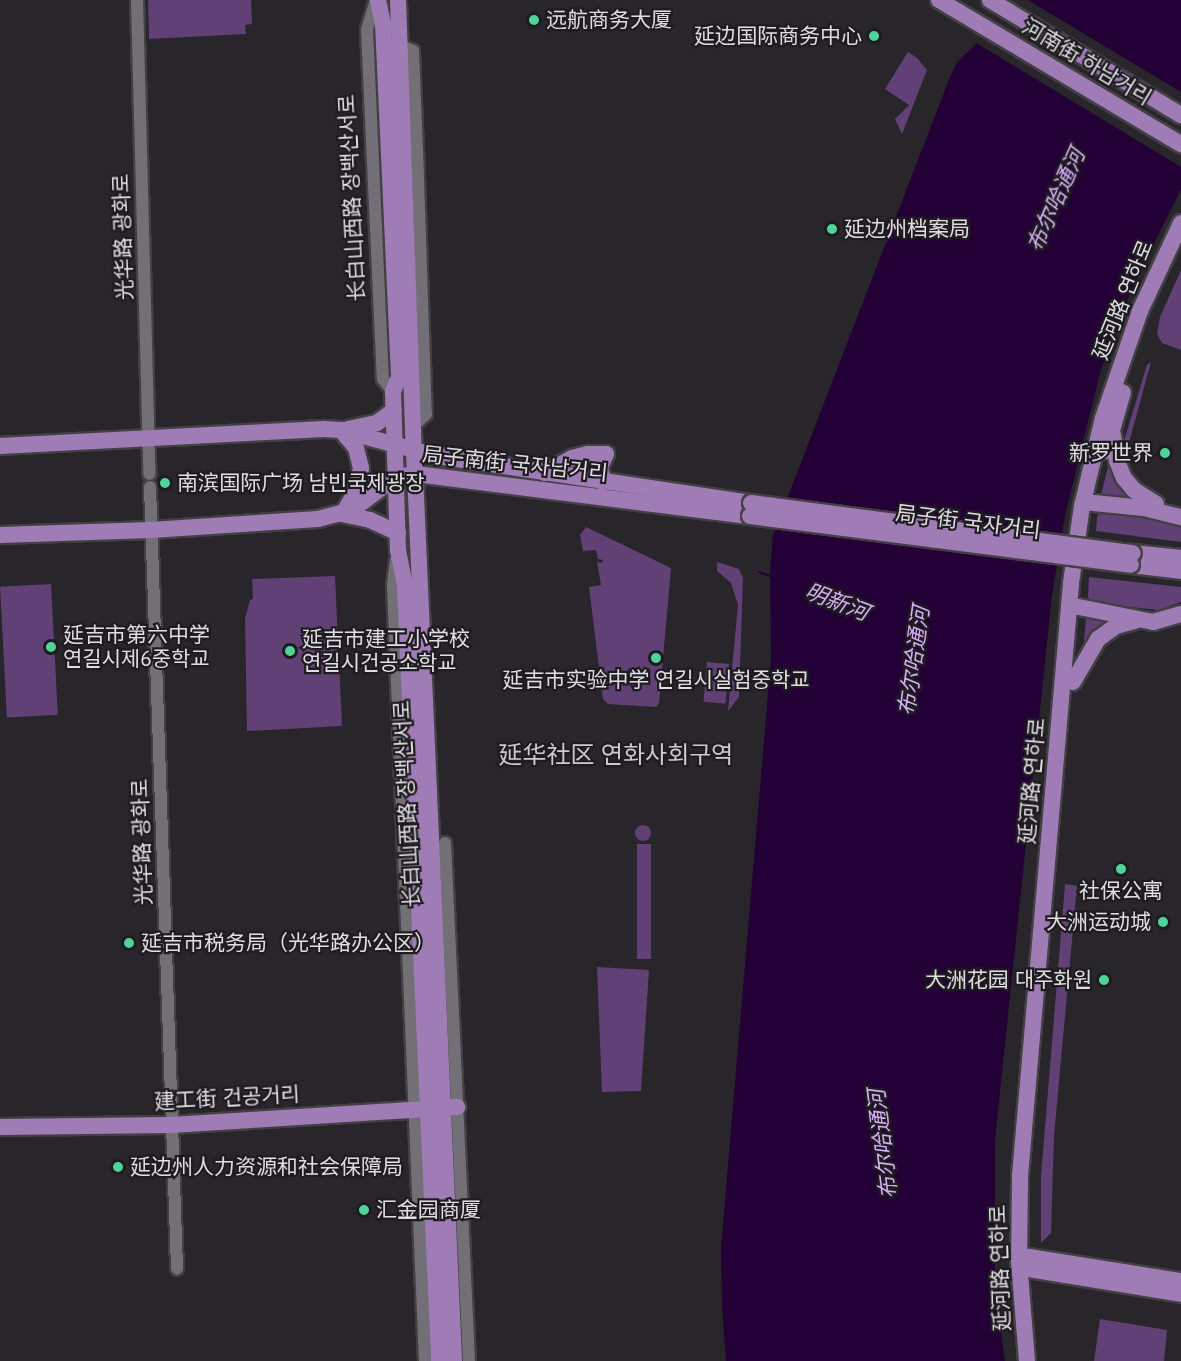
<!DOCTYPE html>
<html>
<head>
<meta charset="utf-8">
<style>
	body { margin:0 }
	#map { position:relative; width:1181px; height:1361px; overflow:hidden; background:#28252b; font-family:"PT Sans","Noto Sans SC","Noto Sans KR",sans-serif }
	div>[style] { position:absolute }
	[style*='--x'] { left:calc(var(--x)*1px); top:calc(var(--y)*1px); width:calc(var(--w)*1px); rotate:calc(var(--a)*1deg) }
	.green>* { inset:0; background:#604075; transform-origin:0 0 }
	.round { border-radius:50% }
	.water>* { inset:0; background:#230036 }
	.pier>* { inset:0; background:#28252b }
	.stream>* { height:2px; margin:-1px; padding:0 1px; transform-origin:1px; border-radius:1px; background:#230036 }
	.roads { filter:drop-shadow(2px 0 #434044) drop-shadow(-2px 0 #434044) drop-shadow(0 2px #434044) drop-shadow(0 -2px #434044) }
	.minor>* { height:12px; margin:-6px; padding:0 6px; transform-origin:6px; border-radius:6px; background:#736f76 }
	.major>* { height:16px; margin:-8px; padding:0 8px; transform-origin:8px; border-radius:8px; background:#9f7cb6 }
	.bridges { filter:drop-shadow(2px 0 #434044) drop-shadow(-2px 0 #434044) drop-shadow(0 2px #434044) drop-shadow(0 -2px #434044) }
	.major-bridge>* { height:16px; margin:-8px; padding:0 8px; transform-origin:8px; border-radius:8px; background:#9f7cb6 }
	.dots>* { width:16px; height:16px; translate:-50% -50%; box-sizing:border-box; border:3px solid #1f1c21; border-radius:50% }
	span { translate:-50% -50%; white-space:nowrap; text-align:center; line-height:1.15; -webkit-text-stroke:4.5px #1f1c21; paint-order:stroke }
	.poi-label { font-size:21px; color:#e0dde1 }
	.left { translate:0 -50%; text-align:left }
	.right { translate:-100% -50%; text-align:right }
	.street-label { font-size:21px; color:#e0dde1 }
	.water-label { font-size:22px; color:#d7adf5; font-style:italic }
	.quarter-label { font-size:24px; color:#cdc9d0 }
</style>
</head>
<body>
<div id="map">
	<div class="green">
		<div style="clip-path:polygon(148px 0,251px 0,252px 24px,245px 25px,246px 34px,149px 39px)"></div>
		<div style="clip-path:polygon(908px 52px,917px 58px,927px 70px,902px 134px,895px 119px,909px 105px,885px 89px)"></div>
		<div style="clip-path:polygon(1181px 270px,1181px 350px,1162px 343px,1157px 334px,1160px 317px)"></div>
		<div style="clip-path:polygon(1151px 362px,1124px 461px,1124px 441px,1147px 365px)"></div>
		<div style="clip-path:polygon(1111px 455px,1138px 500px,1101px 495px)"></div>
		<div style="clip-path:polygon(1103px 509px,1181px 521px,1181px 542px,1096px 531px,1097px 517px)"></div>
		<div style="clip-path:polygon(586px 527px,671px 568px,659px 703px,656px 707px,608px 704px,603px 699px,589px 587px,601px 585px,597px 562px,602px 563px,603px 560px,598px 559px,596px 550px,583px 551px,580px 535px)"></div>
		<div style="clip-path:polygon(717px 562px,739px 569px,743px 578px,739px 697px,728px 711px,738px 605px,731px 583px,717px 571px)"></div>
		<div style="clip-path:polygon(335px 576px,342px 726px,247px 731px,245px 618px,250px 600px,253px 599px,252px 579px)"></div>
		<div style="clip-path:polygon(1089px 577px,1181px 587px,1181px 602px,1158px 610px,1096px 603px,1090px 601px,1088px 597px)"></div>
		<div style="left:51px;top:584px;width:131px;height:51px;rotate:87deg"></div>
		<div style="clip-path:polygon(1086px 617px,1123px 620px,1083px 654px)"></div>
		<div style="left:707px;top:662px;width:22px;height:40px;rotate:5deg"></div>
		<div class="round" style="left:635px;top:825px;width:16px;height:16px"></div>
		<div style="left:637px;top:844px;width:14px;height:115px"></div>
		<div style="clip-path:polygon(1065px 884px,1077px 886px,1054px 1136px,1051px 1233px,1041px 1243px,1041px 1176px)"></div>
		<div style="clip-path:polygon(597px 967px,649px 970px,641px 1091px,602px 1092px)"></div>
		<div style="clip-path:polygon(1100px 1319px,1167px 1330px,1164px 1361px,1094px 1361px)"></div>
	</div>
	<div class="water">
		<div style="clip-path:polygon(1002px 0,1181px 0,1181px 189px,1130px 293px,1100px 373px,1065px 516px,1052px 595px,995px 1140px,995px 1284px,1005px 1361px,726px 1361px,722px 1308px,721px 1247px,771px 658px,770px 570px,773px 535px,950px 77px,957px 62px,974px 46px)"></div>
	</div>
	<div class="pier">
		<div style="clip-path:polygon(998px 0,1028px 0,1181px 92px,1181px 167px,973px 41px)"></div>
	</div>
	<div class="stream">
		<div style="--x:759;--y:572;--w:15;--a:20"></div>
	</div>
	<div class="roads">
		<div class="minor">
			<div style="--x:137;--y:0;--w:474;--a:88.5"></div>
			<div style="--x:376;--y:0;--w:31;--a:107"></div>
			<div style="--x:367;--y:30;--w:349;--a:87.4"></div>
			<div style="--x:383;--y:379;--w:16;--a:52"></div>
			<div style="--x:399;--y:45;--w:15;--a:23"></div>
			<div style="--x:413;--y:51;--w:98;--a:87.7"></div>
			<div style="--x:417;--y:149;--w:265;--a:88.1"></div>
			<div style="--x:426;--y:414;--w:16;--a:137"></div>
			<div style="--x:150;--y:487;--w:782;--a:88.02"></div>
			<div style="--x:396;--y:560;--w:26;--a:97"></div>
			<div style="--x:393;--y:586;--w:776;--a:87.64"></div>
			<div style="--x:445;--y:843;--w:519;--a:87.35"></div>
		</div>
		<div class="major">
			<div style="--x:378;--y:0;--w:24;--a:78"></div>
			<div style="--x:383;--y:23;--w:354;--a:87.4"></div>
			<div style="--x:399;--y:377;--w:16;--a:112"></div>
			<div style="--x:393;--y:392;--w:158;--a:88.2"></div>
			<div style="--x:398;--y:550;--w:37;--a:79"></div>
			<div style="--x:405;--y:586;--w:776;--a:87.49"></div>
			<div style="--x:398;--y:0;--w:451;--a:88"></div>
			<div style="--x:414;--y:451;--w:911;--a:87.48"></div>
			<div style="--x:939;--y:0;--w:282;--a:30.8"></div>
			<div style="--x:990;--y:0;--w:223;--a:31.1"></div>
			<div style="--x:348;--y:429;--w:30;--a:-12"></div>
			<div style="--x:377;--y:423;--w:21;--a:-37"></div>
			<div style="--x:341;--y:430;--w:23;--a:50"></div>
			<div style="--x:356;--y:448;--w:21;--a:76"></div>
			<div style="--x:361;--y:468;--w:21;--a:101"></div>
			<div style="--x:357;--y:489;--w:25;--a:119"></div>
			<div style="--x:1113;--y:435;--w:26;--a:81"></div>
			<div style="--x:1117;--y:461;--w:18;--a:68"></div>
			<div style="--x:1124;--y:478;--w:16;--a:50"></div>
			<div style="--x:1134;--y:490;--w:26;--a:32"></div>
			<div style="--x:0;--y:446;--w:324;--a:-3"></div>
			<div style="--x:324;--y:429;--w:17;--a:3"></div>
			<div style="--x:341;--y:430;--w:99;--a:15.2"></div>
			<div style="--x:437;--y:456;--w:317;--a:8.5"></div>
			<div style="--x:1106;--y:451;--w:61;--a:-73.9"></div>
			<div style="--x:545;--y:473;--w:31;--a:-29"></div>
			<div style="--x:572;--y:458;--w:16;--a:-14"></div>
			<div style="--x:588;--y:454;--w:18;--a:0"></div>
			<div style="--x:606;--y:454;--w:14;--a:115"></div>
			<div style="--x:600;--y:467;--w:16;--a:79"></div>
			<div style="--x:1084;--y:502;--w:60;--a:5.7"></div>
			<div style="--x:1144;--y:508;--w:38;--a:14"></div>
			<div style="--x:342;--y:514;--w:29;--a:12"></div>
			<div style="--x:370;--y:520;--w:31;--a:25"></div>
			<div style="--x:0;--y:535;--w:151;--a:-1.9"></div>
			<div style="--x:151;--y:530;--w:167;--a:-3.8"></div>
			<div style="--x:318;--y:519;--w:35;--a:-15"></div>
			<div style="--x:352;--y:510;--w:55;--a:-36.9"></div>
			<div style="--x:396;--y:477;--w:20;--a:-9"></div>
			<div style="--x:416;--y:474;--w:337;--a:7.2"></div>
			<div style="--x:1133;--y:553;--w:48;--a:5.9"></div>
			<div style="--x:1131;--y:565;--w:50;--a:6.8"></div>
			<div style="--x:1069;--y:605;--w:86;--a:11.4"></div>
			<div style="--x:1153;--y:622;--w:29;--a:-16"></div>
			<div style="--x:1073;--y:682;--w:50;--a:-59.8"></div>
			<div style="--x:1098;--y:639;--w:22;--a:-36"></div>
			<div style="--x:1116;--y:626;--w:20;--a:-15"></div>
			<div style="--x:0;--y:1127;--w:171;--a:-0.7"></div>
			<div style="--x:171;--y:1125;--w:287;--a:-3.6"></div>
			<div style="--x:1023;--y:1260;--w:7;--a:-27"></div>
			<div style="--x:1029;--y:1257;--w:154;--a:9"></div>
			<div style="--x:1019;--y:1262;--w:12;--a:35"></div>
			<div style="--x:1029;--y:1269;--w:154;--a:9.3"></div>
			<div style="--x:1027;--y:1361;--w:99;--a:-94.6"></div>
			<div style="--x:1019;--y:1262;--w:86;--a:-89.3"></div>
			<div style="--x:1020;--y:1176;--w:595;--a:-85.08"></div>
			<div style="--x:1071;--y:583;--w:78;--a:-81.9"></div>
			<div style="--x:1082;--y:506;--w:90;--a:-76.6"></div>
			<div style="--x:1103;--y:418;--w:113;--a:-70.9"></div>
			<div style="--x:1140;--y:311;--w:97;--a:-65"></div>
		</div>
	</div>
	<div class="bridges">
		<div class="major-bridge">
			<div style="--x:751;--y:503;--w:385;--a:7.5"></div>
			<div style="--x:750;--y:516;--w:384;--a:7.3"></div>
		</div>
	</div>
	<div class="dots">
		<div style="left:534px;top:20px;background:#4fd399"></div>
		<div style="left:874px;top:36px;background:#4fd399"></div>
		<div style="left:832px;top:229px;background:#4fd399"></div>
		<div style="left:1165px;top:453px;background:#4fd399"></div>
		<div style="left:165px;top:483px;background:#4fd399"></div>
		<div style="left:51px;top:647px;background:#4fd399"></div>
		<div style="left:290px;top:651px;background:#4fd399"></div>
		<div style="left:656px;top:658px;background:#4fd399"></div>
		<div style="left:1121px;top:869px;background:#4fd399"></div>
		<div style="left:1163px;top:922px;background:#4fd399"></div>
		<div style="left:129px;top:943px;background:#4fd399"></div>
		<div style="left:1104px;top:980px;background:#4fd399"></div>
		<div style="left:118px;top:1167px;background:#4fd399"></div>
		<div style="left:364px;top:1210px;background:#4fd399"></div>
	</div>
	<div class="poi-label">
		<span class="left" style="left:546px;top:20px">远航商务大厦</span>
		<span class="right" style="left:862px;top:36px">延边国际商务中心</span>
		<span class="left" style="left:844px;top:229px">延边州档案局</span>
		<span class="right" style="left:1153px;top:453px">新罗世界</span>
		<span class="left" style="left:177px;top:483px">南滨国际广场 남빈국제광장</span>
		<span class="left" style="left:63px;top:647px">延吉市第六中学<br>연길시제6중학교</span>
		<span class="left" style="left:302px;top:651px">延吉市建工小学校<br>연길시건공소학교</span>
		<span style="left:656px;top:680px">延吉市实验中学 연길시실험중학교</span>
		<span style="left:1121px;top:891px">社保公寓</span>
		<span class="right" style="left:1151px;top:922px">大洲运动城</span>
		<span class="left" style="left:141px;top:943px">延吉市税务局（光华路办公区）</span>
		<span class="right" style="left:1092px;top:980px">大洲花园 대주화원</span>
		<span class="left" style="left:130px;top:1167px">延边州人力资源和社会保障局</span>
		<span class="left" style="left:376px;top:1210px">汇金园商厦</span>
	</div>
	<div class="street-label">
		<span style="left:1087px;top:62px;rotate:31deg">河南街 하남거리</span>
		<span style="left:352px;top:198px;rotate:-93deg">长白山西路 장백산서로</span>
		<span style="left:123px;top:237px;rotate:-92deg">光华路 광화로</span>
		<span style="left:1123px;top:300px;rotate:-68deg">延河路 연하로</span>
		<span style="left:515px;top:464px;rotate:6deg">局子南街 국자남거리</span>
		<span style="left:968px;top:522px;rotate:7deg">局子街 국자거리</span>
		<span style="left:1032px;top:781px;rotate:-85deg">延河路 연하로</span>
		<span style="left:407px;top:804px;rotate:-93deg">长白山西路 장백산서로</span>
		<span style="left:142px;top:842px;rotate:-92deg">光华路 광화로</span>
		<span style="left:227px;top:1098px;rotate:-3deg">建工街 건공거리</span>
		<span style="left:1000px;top:1268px;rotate:-92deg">延河路 연하로</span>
	</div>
	<div class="water-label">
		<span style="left:1056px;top:200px;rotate:-66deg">布尔哈通河</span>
		<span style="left:837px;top:602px;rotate:21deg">明新河</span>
		<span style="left:914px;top:661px;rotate:-82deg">布尔哈通河</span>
		<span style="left:883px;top:1144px;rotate:-97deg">布尔哈通河</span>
	</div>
	<div class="quarter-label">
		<span style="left:616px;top:755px">延华社区 연화사회구역</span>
	</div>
</div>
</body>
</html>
